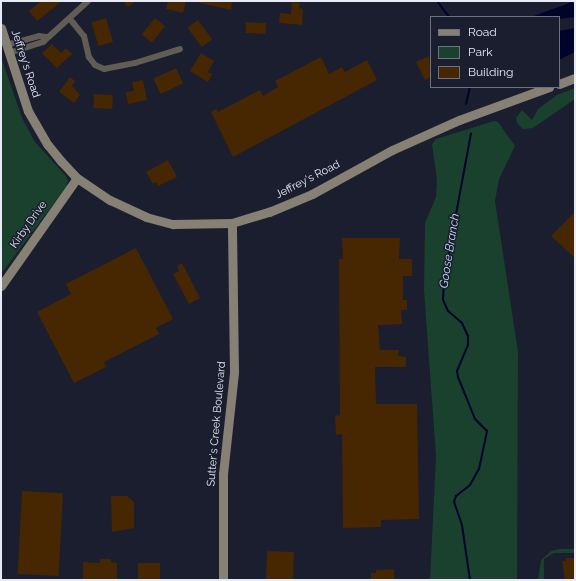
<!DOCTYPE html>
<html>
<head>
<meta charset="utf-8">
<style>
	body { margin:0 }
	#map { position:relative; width:576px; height:581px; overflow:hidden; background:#1b1e2e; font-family:Raleway,sans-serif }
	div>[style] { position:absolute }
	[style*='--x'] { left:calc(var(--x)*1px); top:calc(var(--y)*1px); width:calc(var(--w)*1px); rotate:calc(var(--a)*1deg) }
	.green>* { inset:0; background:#19412d }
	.water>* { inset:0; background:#00032a }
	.stream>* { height:2px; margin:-1px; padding:0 1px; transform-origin:1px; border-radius:1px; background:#00032a }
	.building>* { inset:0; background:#462702; transform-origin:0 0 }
	.street>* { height:6px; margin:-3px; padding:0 3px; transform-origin:3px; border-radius:3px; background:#615d55 }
	.secondary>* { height:9px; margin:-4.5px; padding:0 4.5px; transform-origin:4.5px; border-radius:4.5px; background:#868174 }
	span { translate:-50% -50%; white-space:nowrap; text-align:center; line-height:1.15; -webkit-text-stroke:3px #1b1e2e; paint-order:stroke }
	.street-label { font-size:11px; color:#e8ebf6 }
	.water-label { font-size:12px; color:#c9daf8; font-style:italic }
	.frame { position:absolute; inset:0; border:2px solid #e8ebf6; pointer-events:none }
	.legend { position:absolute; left:430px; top:16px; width:130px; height:72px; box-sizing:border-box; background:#1b1e2e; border:1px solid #6d707e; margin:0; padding:5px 7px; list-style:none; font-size:12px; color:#e8ebf6 }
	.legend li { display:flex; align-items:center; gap:8px; height:20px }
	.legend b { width:20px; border:1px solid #6d707e }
</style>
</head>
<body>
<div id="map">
	<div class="green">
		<div style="clip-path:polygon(1px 57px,22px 118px,35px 142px,66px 176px,68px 181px,66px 187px,1px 274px)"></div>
		<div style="clip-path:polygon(575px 88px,575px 99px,533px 128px,523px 129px,517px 123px,516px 118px,522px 110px,532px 120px,538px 109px,557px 95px)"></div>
		<div style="clip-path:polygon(494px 121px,498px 122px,515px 146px,499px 179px,495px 201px,518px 352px,517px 580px,430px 580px,436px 456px,424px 290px,425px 223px,436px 197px,437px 180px,432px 144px,436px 139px)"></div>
		<div style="clip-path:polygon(559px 549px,575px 549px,575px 553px,554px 553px,544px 559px,544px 580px,538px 580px,541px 560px,551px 551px)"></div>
	</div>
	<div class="water">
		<div style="clip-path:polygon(572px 2px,575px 5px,575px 17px,559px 19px,559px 17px,531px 17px)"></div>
		<div style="clip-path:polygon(575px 28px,575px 52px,559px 60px,559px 31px)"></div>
	</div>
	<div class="stream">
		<div style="--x:437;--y:1;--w:20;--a:53"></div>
		<div style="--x:466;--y:104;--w:17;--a:-77"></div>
		<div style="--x:470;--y:580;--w:56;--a:-98.3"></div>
		<div style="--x:462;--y:525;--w:24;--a:-109"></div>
		<div style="--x:454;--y:502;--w:6;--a:-72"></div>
		<div style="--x:456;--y:496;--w:18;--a:-38"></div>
		<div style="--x:470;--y:485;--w:18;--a:-61"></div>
		<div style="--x:479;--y:469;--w:39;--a:-78"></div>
		<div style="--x:487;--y:431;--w:17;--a:-135"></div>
		<div style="--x:475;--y:419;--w:45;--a:-112"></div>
		<div style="--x:458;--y:377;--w:6;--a:-99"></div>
		<div style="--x:457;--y:371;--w:28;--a:-67"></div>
		<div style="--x:468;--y:345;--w:9;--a:-90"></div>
		<div style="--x:468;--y:336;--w:14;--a:-115"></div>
		<div style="--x:462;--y:323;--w:18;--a:-139"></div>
		<div style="--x:448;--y:311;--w:12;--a:-114"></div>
		<div style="--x:443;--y:300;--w:21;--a:-87"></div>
		<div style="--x:444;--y:279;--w:148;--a:-79.5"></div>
	</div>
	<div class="building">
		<div style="clip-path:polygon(41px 1px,62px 1px,37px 21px,29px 11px)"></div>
		<div style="clip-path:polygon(123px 1px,136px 1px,128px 7px)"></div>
		<div style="clip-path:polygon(168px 1px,186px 1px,183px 13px,166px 9px)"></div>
		<div style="clip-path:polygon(201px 1px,232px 1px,231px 10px,200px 3px)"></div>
		<div style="clip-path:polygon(292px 2px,300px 3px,299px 8px,303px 9px,302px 25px,279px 23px,280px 13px,291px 14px)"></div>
		<div style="left:106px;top:18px;width:25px;height:15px;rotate:74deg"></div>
		<div style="left:155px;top:18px;width:13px;height:21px;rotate:39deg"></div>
		<div style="left:198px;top:20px;width:24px;height:13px;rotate:54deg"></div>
		<div style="left:246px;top:22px;width:20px;height:11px;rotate:3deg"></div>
		<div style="clip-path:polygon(52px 44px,61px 53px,66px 48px,72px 54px,57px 68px,42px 53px)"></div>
		<div style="clip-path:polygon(201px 53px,214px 61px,208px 72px,212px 74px,208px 82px,190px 71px)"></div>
		<div style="clip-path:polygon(429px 56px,431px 77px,425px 80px,416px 62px)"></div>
		<div style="clip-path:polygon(321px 57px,329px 74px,342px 67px,345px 72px,367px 60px,377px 80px,233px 157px,211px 112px,216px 109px,218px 112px,260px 90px,263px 96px,278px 87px,275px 81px)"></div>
		<div style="left:176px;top:68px;width:17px;height:25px;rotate:65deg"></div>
		<div style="clip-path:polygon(70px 77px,75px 81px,72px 86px,80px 95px,74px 103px,59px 92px)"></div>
		<div style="clip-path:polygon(143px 80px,147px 100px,128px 104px,126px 92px,134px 91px,132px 82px)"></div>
		<div style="left:94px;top:94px;width:19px;height:14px;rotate:3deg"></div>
		<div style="clip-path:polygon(168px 160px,177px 177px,158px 186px,156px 182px,153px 184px,146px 172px)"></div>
		<div style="clip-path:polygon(575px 212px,575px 258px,551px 236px)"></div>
		<div style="clip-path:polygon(342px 238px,400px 238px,399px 259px,412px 259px,412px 276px,403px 276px,403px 300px,407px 300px,407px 310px,401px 310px,402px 324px,378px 325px,380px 350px,399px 350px,398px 356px,406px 357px,406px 367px,375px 367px,376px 404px,417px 404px,419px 519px,381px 520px,381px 527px,343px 528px,342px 434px,336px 435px,335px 416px,340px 415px,339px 259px,343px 259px)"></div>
		<div style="clip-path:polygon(136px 248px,173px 319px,156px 328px,159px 334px,104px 362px,106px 367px,74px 383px,37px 312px,71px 294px,66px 284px)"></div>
		<div style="clip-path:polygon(182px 263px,200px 298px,189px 304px,173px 274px,179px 271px,177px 266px)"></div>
		<div style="left:22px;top:491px;width:41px;height:83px;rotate:3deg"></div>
		<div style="clip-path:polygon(111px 496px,127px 496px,134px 502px,134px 528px,112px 532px)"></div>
		<div style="left:267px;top:551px;width:27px;height:29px;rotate:2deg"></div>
		<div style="clip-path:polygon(566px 558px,575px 558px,575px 580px,565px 580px,562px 561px,566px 561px)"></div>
		<div style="clip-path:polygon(100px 559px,111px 559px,111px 562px,117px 563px,117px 580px,83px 580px,83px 562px,100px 563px)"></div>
		<div style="left:138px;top:563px;width:22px;height:17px"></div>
		<div style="clip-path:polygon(394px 569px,394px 580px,371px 580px,371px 573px,376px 573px,376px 570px)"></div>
	</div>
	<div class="street">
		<div style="--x:70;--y:19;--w:22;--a:51"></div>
		<div style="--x:84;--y:36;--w:22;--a:77"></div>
		<div style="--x:89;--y:57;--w:10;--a:53"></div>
		<div style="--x:95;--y:65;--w:10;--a:24"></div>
		<div style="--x:104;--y:69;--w:32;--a:-11"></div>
		<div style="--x:135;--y:63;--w:47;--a:-17.3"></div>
		<div style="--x:6;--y:45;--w:34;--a:-15"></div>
		<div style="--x:39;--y:36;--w:7;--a:8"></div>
		<div style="--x:9;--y:53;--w:36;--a:-18"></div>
		<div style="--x:43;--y:42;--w:61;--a:-42.3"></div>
	</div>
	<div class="secondary">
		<div style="--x:1;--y:28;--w:87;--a:72"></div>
		<div style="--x:28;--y:111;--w:39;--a:60"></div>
		<div style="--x:48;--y:145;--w:21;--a:51"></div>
		<div style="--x:61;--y:161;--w:23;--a:47"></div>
		<div style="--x:77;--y:178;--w:40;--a:34"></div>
		<div style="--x:110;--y:200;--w:40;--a:25"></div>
		<div style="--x:146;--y:217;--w:28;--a:15"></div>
		<div style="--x:173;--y:224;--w:59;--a:-1"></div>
		<div style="--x:232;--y:223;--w:39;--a:-17"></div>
		<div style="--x:269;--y:212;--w:47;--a:-22.7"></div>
		<div style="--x:312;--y:194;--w:91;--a:-28.8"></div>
		<div style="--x:392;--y:150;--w:73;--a:-24.1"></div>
		<div style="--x:459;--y:120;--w:96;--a:-20.1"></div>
		<div style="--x:559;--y:84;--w:17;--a:-21"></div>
		<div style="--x:1;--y:286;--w:132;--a:-54.9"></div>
		<div style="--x:223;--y:580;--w:106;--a:-90"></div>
		<div style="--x:223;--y:474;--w:103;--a:-83.8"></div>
		<div style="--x:234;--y:372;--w:149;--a:-90.8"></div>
	</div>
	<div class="street-label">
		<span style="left:25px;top:64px;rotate:72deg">Jeffrey's Road</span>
		<span style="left:308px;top:180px;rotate:-27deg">Jeffrey's Road</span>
		<span style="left:29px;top:225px;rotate:-55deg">Kirby Drive</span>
		<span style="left:217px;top:424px;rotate:-85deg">Sutter's Creek Boulevard</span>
	</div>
	<div class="water-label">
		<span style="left:450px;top:251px;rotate:-81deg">Goose Branch</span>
	</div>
	<div class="frame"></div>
	<ul class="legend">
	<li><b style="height:5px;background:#868174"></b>Road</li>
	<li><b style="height:11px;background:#19412d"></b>Park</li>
	<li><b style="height:11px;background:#462702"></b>Building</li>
	</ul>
</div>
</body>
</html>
